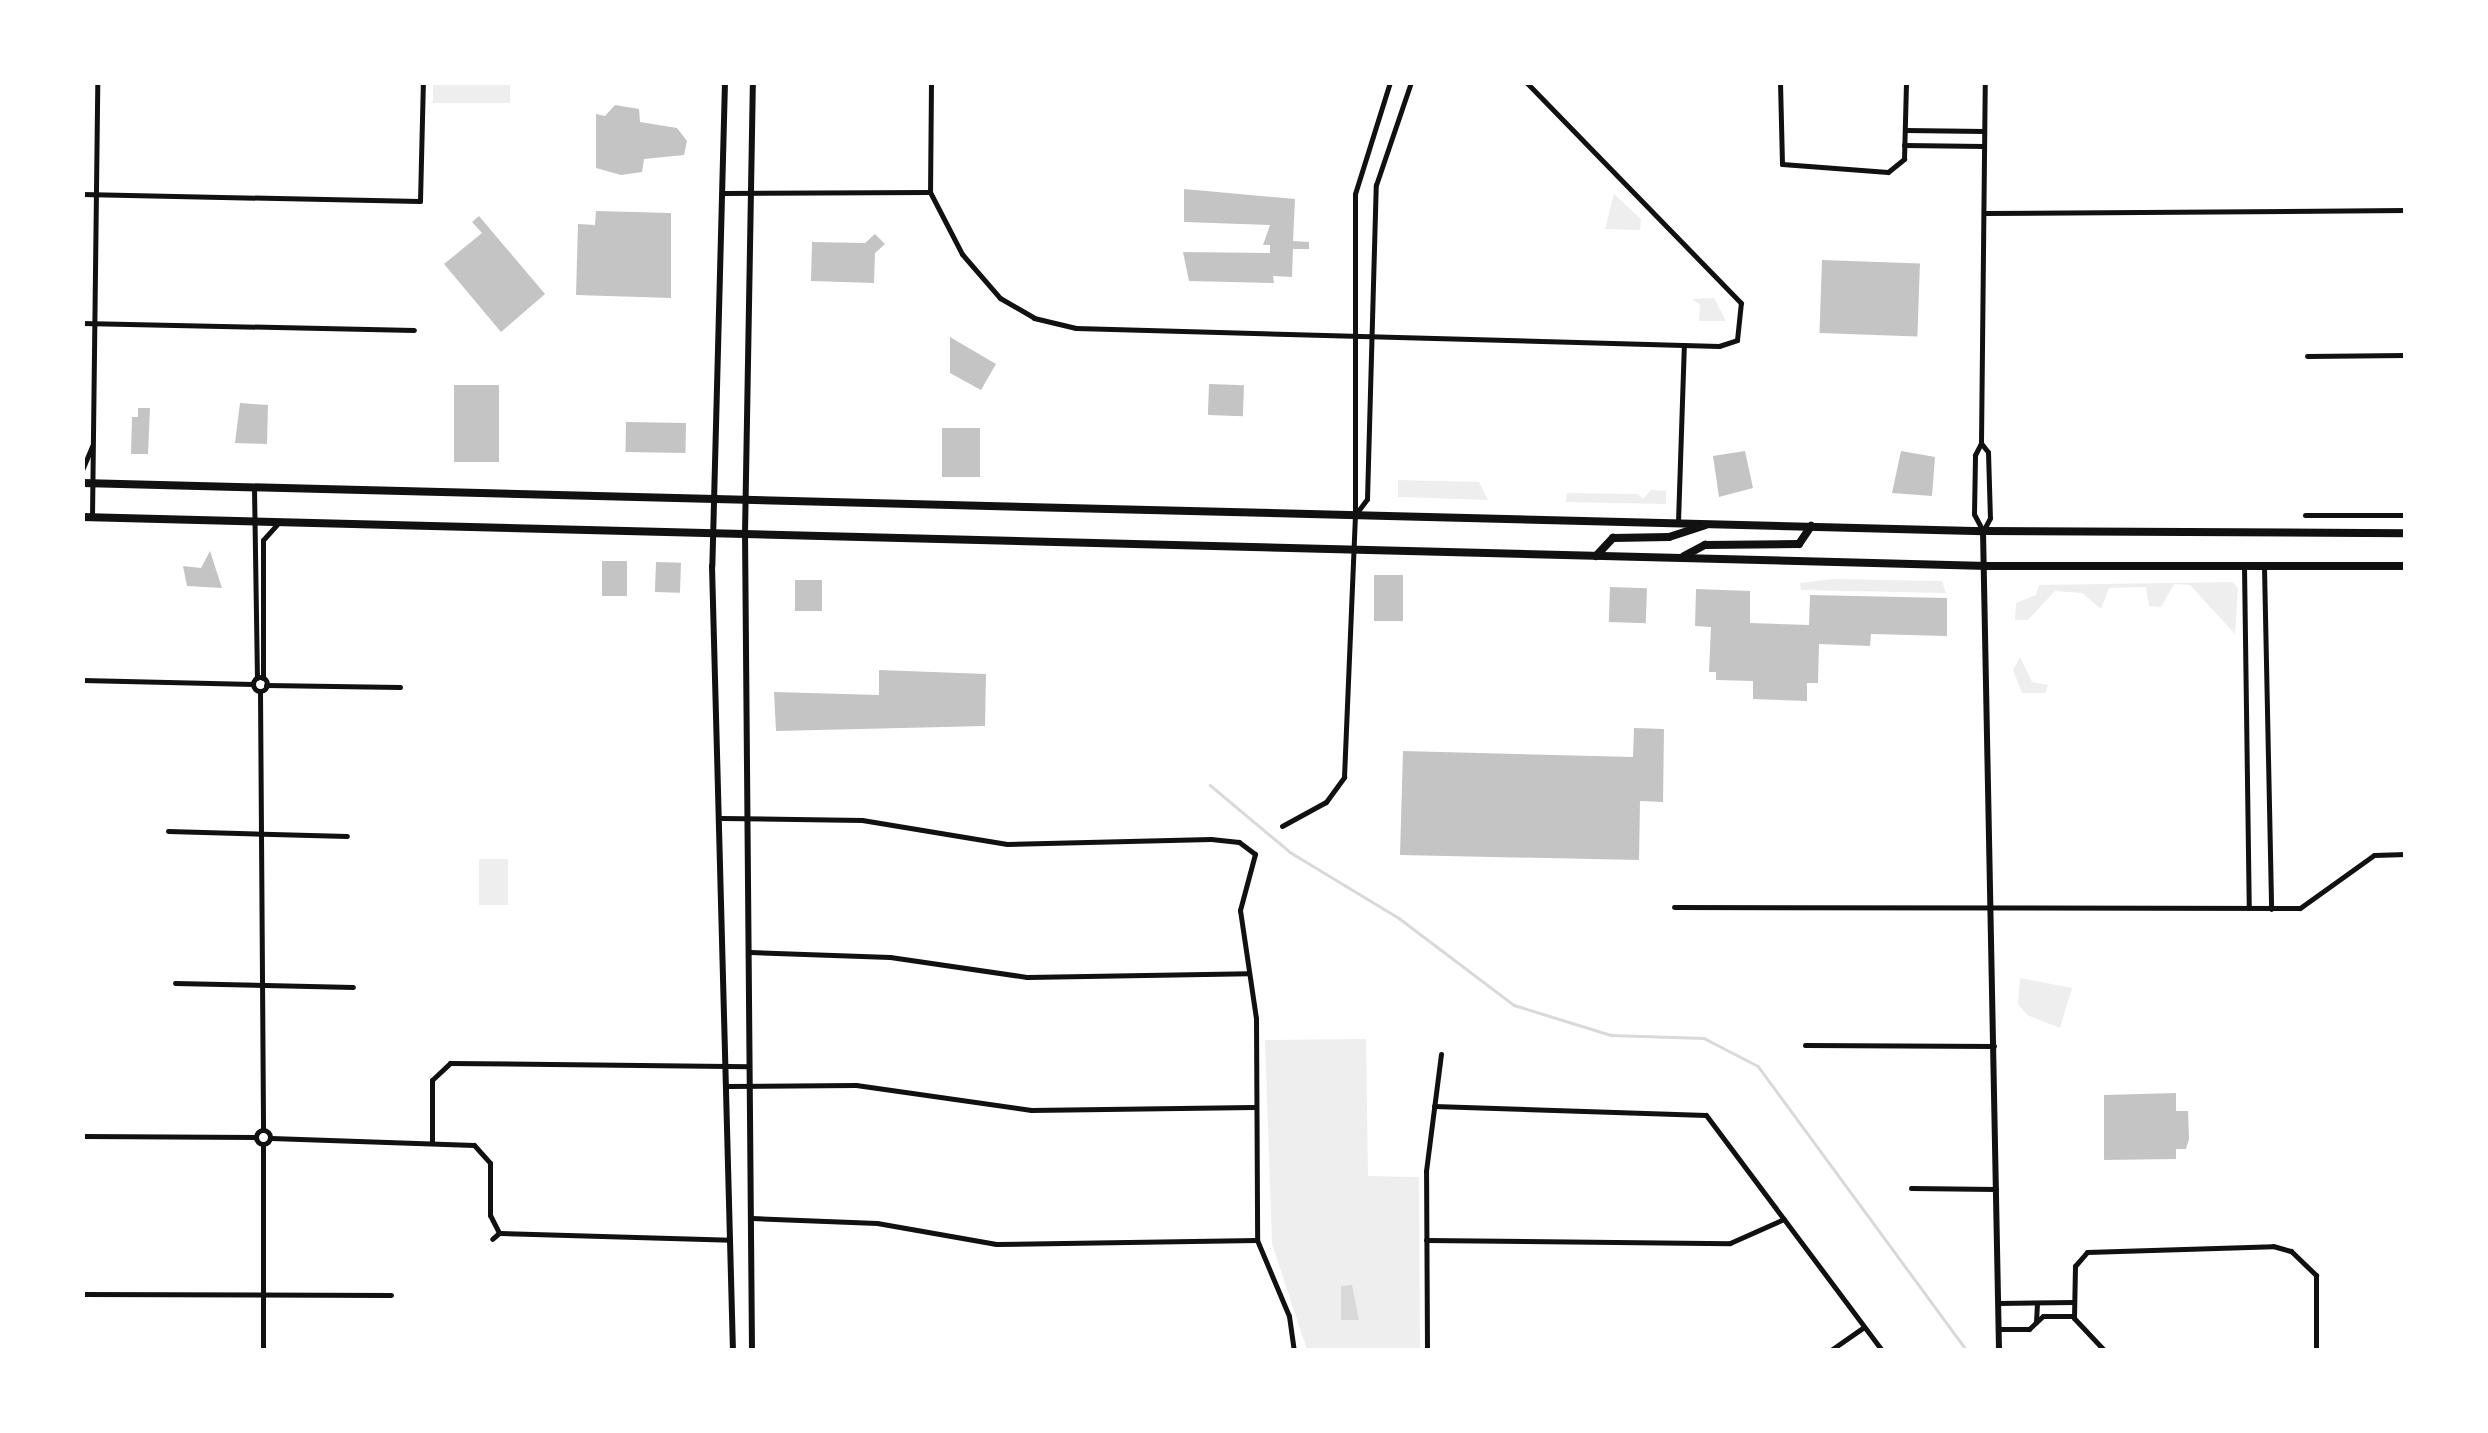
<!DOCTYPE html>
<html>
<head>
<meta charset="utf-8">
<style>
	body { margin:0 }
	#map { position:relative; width:2488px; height:1433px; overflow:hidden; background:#fff; font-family:Montserrat,sans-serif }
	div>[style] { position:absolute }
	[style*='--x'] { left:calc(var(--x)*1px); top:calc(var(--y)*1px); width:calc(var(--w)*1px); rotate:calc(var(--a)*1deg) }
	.green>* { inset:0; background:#eee; transform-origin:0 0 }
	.water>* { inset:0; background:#d9d9d9 }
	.stream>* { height:2.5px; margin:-1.25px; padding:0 1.25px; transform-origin:1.25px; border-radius:1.25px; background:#d9d9d9 }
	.building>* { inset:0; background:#c4c4c4; transform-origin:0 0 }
	.minor>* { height:5px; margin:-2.5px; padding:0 2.5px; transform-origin:2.5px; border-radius:2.5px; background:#111 }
	.minor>.ring { margin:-2.5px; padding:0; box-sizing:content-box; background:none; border:5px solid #111; border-radius:50% }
	.tertiary>* { height:6px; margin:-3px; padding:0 3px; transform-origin:3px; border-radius:3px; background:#111 }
	.secondary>* { height:6px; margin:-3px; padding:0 3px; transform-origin:3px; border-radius:3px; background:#111 }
	.primary>* { height:8px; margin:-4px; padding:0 4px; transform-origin:4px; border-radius:4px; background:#111 }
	span { translate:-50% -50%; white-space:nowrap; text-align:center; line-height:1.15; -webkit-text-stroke:8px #fff; paint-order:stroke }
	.frame { position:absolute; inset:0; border:85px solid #fff; pointer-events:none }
</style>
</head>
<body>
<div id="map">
	<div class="green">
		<div style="left:433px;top:83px;width:77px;height:20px"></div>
		<div style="clip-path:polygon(1614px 194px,1641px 219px,1640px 230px,1605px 229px)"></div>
		<div style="clip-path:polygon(1714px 298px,1726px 321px,1699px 321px,1700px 305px,1692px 299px)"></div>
		<div style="clip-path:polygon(1398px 480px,1479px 482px,1488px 500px,1398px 497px)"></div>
		<div style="clip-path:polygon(1651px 490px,1666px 491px,1666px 504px,1566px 502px,1567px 493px,1638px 494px,1643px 499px)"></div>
		<div style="clip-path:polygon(1834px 579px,1942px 581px,1946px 593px,1801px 590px,1800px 583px)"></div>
		<div style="clip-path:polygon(2232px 582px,2238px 588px,2235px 634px,2190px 585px,2174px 584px,2161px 607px,2149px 606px,2146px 587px,2109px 588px,2101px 609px,2082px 593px,2055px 591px,2028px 620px,2015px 620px,2016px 603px,2036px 595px,2039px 585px)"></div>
		<div style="clip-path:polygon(2020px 657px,2032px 682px,2048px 685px,2045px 693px,2022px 693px,2013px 670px)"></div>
		<div style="left:479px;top:859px;width:29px;height:46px"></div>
		<div style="clip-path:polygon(2020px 978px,2072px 988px,2060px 1028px,2027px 1015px,2018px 1004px)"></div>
		<div style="clip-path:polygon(1366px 1039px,1368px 1176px,1419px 1177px,1420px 1350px,1307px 1350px,1272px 1244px,1265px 1040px)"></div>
	</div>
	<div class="water">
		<div style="clip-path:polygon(1352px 1285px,1359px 1320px,1341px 1320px,1341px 1286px)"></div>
	</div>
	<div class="stream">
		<div style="--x:1210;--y:785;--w:104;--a:39.9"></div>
		<div style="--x:1290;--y:852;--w:127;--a:31.2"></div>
		<div style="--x:1399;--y:918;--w:144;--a:37.1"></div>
		<div style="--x:1514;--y:1005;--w:102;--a:17.2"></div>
		<div style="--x:1611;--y:1035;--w:93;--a:1.8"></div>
		<div style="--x:1704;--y:1038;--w:61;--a:27.4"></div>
		<div style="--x:1758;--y:1066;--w:353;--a:53.7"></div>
	</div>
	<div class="building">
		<div style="clip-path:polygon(615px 105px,639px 109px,640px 122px,677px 128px,687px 141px,684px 155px,644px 159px,642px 172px,621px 175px,596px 168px,596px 114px,605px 116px)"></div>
		<div style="clip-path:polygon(1184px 189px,1295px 199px,1293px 241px,1309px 242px,1309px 249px,1293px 249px,1292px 277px,1273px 276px,1274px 283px,1189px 281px,1183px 252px,1270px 253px,1270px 245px,1263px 245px,1270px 225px,1184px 222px)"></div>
		<div style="clip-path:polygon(596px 211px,671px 213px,671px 298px,576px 295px,578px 224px,595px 225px)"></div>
		<div style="clip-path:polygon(479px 216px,545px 294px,501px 332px,444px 264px,482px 233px,472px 222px)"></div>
		<div style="clip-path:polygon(875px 234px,885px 244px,875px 253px,874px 283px,811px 281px,812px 242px,865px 243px)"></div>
		<div style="left:1822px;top:260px;width:98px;height:73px;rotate:2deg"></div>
		<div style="clip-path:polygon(950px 337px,996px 364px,981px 390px,950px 373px)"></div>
		<div style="left:1209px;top:384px;width:35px;height:31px;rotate:2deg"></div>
		<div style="left:454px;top:385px;width:45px;height:77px"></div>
		<div style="clip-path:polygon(240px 403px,268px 405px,267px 444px,235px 443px)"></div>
		<div style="clip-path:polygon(138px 408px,150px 408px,148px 454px,131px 454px,132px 417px,138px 417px)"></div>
		<div style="left:626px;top:422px;width:60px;height:30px;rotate:1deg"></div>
		<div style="left:942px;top:428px;width:38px;height:49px"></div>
		<div style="clip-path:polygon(1745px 451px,1753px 488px,1719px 497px,1713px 456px)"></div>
		<div style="clip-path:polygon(1901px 451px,1935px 457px,1932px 496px,1892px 493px)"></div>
		<div style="clip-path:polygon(210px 551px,222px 588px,187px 586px,183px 566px,201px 568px)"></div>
		<div style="left:602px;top:561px;width:25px;height:35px"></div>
		<div style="left:656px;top:562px;width:25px;height:30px;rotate:2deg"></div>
		<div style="left:1374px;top:575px;width:29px;height:46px"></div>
		<div style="left:795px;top:580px;width:27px;height:31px"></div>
		<div style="left:1610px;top:587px;width:37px;height:35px;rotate:2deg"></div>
		<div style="clip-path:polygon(1696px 589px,1750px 591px,1750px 623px,1809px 625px,1810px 595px,1947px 598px,1947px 636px,1871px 634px,1870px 646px,1819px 644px,1818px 683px,1807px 683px,1807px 701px,1753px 699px,1753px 681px,1716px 680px,1716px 672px,1709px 672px,1711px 627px,1695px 626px)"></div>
		<div style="clip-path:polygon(879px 670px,986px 674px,985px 726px,776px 731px,774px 692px,879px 695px)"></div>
		<div style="clip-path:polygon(1634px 728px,1664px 729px,1663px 802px,1640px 801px,1639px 860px,1400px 855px,1403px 751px,1633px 757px)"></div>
		<div style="clip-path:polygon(2176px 1093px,2176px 1111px,2188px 1111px,2189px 1139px,2186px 1149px,2176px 1149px,2176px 1159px,2104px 1160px,2104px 1095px)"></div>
	</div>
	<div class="minor">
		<div style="--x:931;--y:82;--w:110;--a:90.5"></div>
		<div style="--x:930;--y:192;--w:70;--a:62.7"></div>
		<div style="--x:962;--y:254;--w:58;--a:49.2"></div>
		<div style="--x:1000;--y:298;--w:39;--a:30"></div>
		<div style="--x:1034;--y:318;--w:43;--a:13.4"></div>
		<div style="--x:1076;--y:328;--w:643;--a:1.6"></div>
		<div style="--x:1719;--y:346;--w:19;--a:-18"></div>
		<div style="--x:1737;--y:340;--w:37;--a:-84"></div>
		<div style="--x:1741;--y:303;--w:308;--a:-134.2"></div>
		<div style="--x:1390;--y:82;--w:117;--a:107.4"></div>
		<div style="--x:1355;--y:194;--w:321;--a:90"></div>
		<div style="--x:1355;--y:515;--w:20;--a:-53"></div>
		<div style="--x:1367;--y:499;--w:314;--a:-88.4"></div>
		<div style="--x:1376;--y:185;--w:109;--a:-71.2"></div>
		<div style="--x:1780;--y:82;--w:82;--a:88.6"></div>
		<div style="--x:1782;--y:164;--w:106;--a:4.3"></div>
		<div style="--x:1888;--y:172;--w:21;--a:-39"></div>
		<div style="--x:1904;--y:159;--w:77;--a:-88.5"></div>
		<div style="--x:1905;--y:130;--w:79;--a:0.7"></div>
		<div style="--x:1904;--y:145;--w:80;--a:0.7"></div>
		<div style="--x:724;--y:193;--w:206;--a:-0.3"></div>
		<div style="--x:82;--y:194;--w:338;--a:1.2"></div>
		<div style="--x:420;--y:201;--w:119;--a:-88.6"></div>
		<div style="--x:1984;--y:213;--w:422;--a:-0.4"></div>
		<div style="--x:82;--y:323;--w:332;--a:1.2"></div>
		<div style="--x:2307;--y:356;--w:99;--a:-0.6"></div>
		<div style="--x:1981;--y:443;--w:11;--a:52"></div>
		<div style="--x:1988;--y:452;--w:66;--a:88.3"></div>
		<div style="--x:1990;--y:518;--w:15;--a:118"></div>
		<div style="--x:1983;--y:531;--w:19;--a:-118"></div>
		<div style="--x:1974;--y:514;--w:59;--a:-89"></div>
		<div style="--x:1975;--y:455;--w:13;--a:-63"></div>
		<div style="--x:1981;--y:443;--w:361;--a:-89.4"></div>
		<div style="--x:82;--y:470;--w:26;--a:-67"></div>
		<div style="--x:254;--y:488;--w:190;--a:89.1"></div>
		<div style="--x:2305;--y:515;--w:101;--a:0"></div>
		<div style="--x:92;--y:517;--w:435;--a:-89.3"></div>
		<div style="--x:1678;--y:522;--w:177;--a:-88.1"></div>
		<div style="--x:2244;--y:566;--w:342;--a:89.2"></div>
		<div style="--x:2264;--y:567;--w:342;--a:88.8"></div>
		<div class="ring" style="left:253px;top:677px;width:9px;height:9px"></div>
		<div style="--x:263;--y:678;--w:138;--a:-90"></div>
		<div style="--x:263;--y:540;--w:24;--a:-48"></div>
		<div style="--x:82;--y:680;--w:171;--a:1.3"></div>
		<div style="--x:266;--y:685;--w:134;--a:0.9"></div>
		<div style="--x:260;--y:691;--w:438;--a:89.6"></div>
		<div style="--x:722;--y:818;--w:140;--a:0.8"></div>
		<div style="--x:862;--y:820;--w:147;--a:9.4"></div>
		<div style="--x:1007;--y:844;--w:204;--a:-1.4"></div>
		<div style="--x:1211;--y:839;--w:28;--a:6"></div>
		<div style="--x:1239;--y:842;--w:20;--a:37"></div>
		<div style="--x:1255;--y:854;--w:58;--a:105"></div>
		<div style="--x:1240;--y:910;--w:109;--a:81.6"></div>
		<div style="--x:1256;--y:1018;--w:222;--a:89.7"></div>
		<div style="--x:1257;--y:1240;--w:82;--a:67.2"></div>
		<div style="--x:1289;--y:1316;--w:34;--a:82"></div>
		<div style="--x:1282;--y:826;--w:50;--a:-28.6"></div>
		<div style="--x:1326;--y:802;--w:31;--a:-54"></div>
		<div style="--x:1344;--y:777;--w:262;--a:-87.6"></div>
		<div style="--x:168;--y:831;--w:179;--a:1.6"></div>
		<div style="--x:1674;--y:907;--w:626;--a:0.09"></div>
		<div style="--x:2300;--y:908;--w:91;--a:-35.6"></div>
		<div style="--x:2374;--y:855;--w:32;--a:-2"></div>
		<div style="--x:750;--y:952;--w:140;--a:2"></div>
		<div style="--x:890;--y:957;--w:138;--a:8.3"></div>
		<div style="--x:1027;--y:977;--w:222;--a:-1"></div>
		<div style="--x:175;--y:983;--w:178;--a:1.3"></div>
		<div style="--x:1805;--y:1045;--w:189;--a:0.3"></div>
		<div style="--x:728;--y:1086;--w:128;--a:-0.4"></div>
		<div style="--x:856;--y:1085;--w:177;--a:8.1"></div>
		<div style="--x:1031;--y:1110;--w:223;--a:-0.8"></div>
		<div style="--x:1434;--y:1106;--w:272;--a:1.9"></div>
		<div style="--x:1706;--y:1115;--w:294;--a:53.2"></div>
		<div class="ring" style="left:256px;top:1130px;width:9px;height:9px"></div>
		<div style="--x:82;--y:1136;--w:174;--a:0.3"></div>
		<div style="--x:271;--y:1138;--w:203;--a:2"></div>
		<div style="--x:474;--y:1145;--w:24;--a:48"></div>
		<div style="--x:490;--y:1163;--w:52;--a:90"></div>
		<div style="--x:490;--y:1215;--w:20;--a:63"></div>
		<div style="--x:499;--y:1233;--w:9;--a:139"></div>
		<div style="--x:432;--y:1142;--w:62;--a:-90"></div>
		<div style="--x:432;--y:1080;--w:25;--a:-43"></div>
		<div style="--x:450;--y:1063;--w:299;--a:0.6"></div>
		<div style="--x:1911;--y:1188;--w:85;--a:0.7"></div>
		<div style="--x:752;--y:1218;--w:125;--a:2.3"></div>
		<div style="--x:877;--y:1223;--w:121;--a:10"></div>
		<div style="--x:996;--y:1244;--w:261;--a:-0.9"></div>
		<div style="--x:499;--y:1233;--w:231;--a:1.7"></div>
		<div style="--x:1426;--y:1240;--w:304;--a:0.6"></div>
		<div style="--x:1730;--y:1243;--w:59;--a:-24"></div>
		<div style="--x:82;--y:1294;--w:309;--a:0.2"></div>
		<div style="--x:1998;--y:1303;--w:76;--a:-0.8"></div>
		<div style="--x:2036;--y:1322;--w:19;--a:-87"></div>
		<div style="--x:1998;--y:1329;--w:31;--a:0"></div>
		<div style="--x:2029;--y:1329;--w:19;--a:-43"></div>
		<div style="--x:2043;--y:1316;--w:31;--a:0"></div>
		<div style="--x:263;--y:1350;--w:206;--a:-90"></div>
		<div style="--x:1427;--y:1350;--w:179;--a:-90.3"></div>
		<div style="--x:1426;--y:1171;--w:118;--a:-82.7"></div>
		<div style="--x:1831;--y:1350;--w:40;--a:-34.9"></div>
		<div style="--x:2104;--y:1350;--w:44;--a:-133.2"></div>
		<div style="--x:2074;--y:1318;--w:52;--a:-88.9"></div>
		<div style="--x:2075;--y:1266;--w:18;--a:-49"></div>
		<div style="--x:2087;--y:1252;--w:186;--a:-1.8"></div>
		<div style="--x:2273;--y:1246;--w:19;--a:16"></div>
		<div style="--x:2291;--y:1251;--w:35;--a:44"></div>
		<div style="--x:2316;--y:1275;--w:75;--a:90"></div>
	</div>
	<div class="tertiary">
		<div style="--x:1983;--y:531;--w:819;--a:88.88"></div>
	</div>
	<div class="secondary">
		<div style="--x:725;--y:82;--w:484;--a:91.5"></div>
		<div style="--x:712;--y:566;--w:784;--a:88.47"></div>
		<div style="--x:752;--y:1350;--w:816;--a:-90.49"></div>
		<div style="--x:745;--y:534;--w:452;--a:-89"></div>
	</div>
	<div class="primary">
		<div style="--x:82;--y:483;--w:1902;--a:1.45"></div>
		<div style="--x:1983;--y:531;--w:423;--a:0.3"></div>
		<div style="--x:82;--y:517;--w:1906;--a:1.47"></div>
		<div style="--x:1987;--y:566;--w:419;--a:0"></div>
		<div style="--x:1596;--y:556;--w:25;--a:-47"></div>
		<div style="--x:1613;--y:538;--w:56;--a:-1"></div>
		<div style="--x:1669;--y:537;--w:38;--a:-18"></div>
		<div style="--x:1684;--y:556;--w:24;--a:-28"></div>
		<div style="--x:1705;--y:545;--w:94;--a:-0.6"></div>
		<div style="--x:1799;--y:544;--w:22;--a:-56"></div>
	</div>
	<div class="frame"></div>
</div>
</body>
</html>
